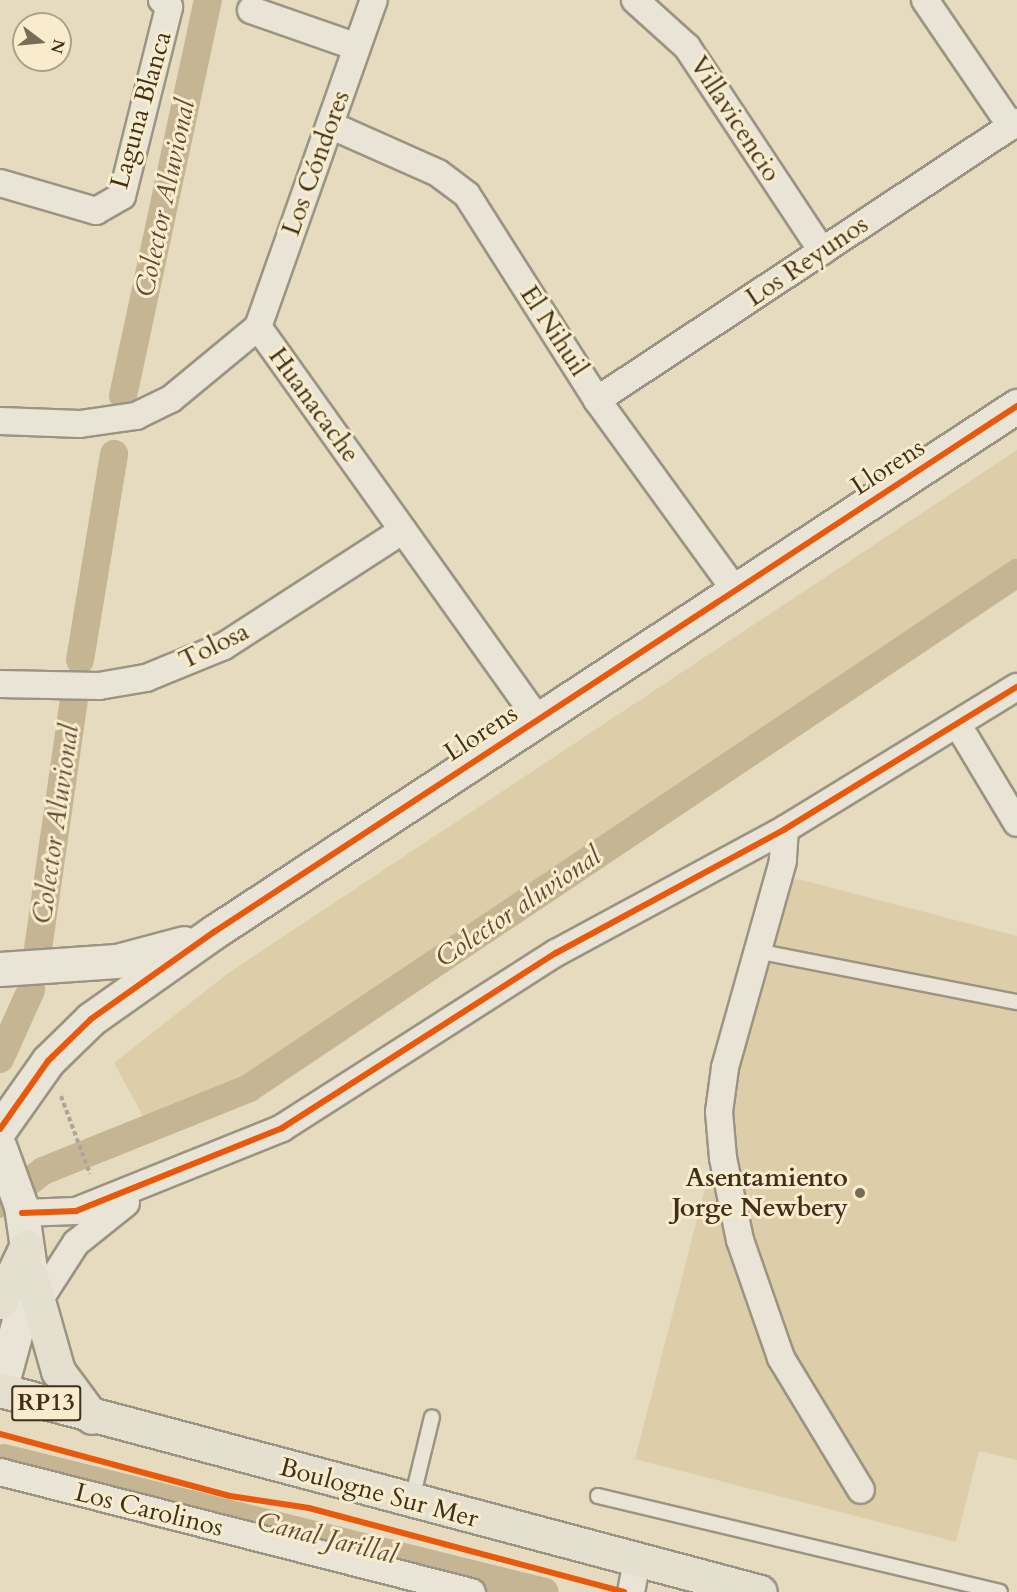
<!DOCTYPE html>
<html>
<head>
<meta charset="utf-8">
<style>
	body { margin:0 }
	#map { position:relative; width:1017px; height:1592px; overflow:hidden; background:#e6dbbf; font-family:Cardo,serif }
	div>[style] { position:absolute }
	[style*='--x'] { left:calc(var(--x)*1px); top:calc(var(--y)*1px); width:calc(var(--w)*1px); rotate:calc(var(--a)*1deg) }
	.green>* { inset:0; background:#ddcea9 }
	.canal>* { height:28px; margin:-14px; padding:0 14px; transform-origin:14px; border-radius:14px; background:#c5b592 }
	.path>* { height:4px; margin-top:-2px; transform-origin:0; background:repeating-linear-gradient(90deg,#aba59a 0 4.5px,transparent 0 7.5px) }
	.roads { filter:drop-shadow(2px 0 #9b9482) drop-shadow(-2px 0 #9b9482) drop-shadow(0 2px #9b9482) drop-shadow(0 -2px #9b9482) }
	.service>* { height:14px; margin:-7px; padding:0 7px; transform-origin:7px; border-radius:7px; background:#e9e4d6 }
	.minor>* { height:26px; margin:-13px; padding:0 13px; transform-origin:13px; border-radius:13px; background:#e9e4d6 }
	.tertiary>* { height:33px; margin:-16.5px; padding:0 16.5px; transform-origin:16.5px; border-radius:16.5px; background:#e9e4d6 }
	.primary>* { height:33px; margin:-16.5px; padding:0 16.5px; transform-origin:16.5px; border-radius:16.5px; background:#e5dfd0 }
	.cycleway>* { height:6px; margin:-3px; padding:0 3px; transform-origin:3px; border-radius:3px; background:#e8590c }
	.dots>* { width:16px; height:16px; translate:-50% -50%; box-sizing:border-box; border:3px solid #f8eccc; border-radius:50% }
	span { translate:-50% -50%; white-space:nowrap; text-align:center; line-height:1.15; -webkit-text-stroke:6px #f8eccc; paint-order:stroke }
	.shield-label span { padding:2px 4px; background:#f8eccc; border:2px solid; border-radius:4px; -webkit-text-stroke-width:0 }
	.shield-label { font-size:24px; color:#3f301d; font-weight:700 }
	.street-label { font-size:26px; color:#3f301d }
	.poi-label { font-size:26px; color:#3f301d; font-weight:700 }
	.right { translate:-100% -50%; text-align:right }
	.water-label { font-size:27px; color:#5d4d35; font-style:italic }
	.north { position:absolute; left:12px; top:12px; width:60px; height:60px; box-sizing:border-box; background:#f8eccc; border:2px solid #aea186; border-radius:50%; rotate:106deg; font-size:16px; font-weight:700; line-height:24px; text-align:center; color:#3f301d }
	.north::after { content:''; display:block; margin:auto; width:21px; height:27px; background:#796c56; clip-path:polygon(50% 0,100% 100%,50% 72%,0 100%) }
</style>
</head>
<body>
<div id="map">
	<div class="green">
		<div style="clip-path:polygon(1017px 450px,1017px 561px,244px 1104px,156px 1140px,114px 1063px,227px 974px)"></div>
		<div style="clip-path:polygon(786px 876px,1017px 936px,1017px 1460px,979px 1451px,956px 1542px,635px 1459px)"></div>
	</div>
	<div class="canal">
		<div style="--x:123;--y:396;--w:405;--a:-77.9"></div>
		<div style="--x:80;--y:660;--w:209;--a:-80.6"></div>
		<div style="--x:38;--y:949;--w:254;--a:-81.8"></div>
		<div style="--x:0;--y:1059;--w:76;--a:-65.8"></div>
		<div style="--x:0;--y:1204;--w:54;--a:-37.5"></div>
		<div style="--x:43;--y:1171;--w:222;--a:-21.9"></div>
		<div style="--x:249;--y:1088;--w:925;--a:-33.84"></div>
		<div style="--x:4;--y:1458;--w:557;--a:13.91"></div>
	</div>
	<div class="path">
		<div style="--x:61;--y:1096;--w:83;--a:69.6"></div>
	</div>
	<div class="roads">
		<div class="service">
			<div style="--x:756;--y:951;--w:266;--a:11.1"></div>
			<div style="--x:598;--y:1496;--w:413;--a:13.4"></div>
			<div style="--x:412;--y:1499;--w:84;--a:-76.3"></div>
		</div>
		<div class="minor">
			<div style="--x:635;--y:0;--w:70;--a:42.1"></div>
			<div style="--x:687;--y:47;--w:245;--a:56.5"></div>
			<div style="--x:925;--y:0;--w:153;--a:55.7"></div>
			<div style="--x:251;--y:10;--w:112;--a:19.2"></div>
			<div style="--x:330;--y:125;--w:118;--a:24"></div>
			<div style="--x:438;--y:173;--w:36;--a:37"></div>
			<div style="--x:467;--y:195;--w:243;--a:57.6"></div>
			<div style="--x:597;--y:400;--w:235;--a:54"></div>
			<div style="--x:0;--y:183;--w:100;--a:16.3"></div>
			<div style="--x:96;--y:211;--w:30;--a:-30"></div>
			<div style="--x:122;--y:196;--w:195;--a:-76"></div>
			<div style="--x:169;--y:7;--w:10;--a:-135"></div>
			<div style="--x:258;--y:327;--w:482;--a:54.5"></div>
			<div style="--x:258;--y:327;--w:347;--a:-70.5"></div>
			<div style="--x:597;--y:400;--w:504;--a:-33.5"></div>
			<div style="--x:0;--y:421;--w:80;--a:2.1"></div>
			<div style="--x:80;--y:424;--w:57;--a:-8.1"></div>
			<div style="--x:136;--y:416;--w:39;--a:-26"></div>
			<div style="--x:171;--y:399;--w:113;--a:-39.6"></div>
			<div style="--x:0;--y:684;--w:99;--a:1.2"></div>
			<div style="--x:99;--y:686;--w:48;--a:-9.7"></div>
			<div style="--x:146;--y:678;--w:84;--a:-22.3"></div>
			<div style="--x:224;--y:646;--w:213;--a:-32.9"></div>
			<div style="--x:958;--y:725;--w:114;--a:59"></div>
			<div style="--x:785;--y:829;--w:32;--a:94"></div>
			<div style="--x:783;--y:861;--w:215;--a:105.7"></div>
			<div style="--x:725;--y:1068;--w:44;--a:97.8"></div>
			<div style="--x:719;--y:1112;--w:46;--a:85"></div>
			<div style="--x:723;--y:1158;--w:84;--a:78.3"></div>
			<div style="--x:740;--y:1240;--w:125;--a:70.8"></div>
			<div style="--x:781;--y:1358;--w:154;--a:58.8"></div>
			<div style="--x:22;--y:1213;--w:54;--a:-2.1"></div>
			<div style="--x:76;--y:1211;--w:222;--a:-21.9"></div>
			<div style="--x:282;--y:1128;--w:325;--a:-32.6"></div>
			<div style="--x:556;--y:953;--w:260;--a:-28.4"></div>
			<div style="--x:785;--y:829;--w:272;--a:-31.5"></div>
			<div style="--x:38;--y:1302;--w:70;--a:-57.2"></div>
			<div style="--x:76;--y:1243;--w:64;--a:-38.7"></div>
			<div style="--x:0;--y:1472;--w:487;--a:14.3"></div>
			<div style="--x:631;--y:1592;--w:31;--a:-79"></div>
		</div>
		<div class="tertiary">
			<div style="--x:0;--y:969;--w:117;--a:-3.9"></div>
			<div style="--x:117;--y:961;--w:69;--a:-15"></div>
			<div style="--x:0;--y:1129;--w:83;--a:-54.8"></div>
			<div style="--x:48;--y:1061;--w:60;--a:-44.3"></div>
			<div style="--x:91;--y:1019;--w:151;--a:-35.3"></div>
			<div style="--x:214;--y:932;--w:960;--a:-33.23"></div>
			<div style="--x:0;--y:1148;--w:62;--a:70.1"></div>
			<div style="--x:21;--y:1206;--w:71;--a:81.9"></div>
			<div style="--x:31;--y:1276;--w:118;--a:105.2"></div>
		</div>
		<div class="primary">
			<div style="--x:31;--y:1276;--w:99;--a:74.1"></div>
			<div style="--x:58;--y:1371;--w:57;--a:53.5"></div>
			<div style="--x:0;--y:1302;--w:61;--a:-64.7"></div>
			<div style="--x:0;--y:1390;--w:786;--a:14.88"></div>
		</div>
	</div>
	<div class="cycleway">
		<div style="--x:0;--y:1129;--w:83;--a:-54.8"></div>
		<div style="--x:48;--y:1061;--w:60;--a:-44.3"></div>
		<div style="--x:91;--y:1019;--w:151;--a:-35.3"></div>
		<div style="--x:214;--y:932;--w:960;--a:-33.23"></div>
		<div style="--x:22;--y:1213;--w:54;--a:-2.1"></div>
		<div style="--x:76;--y:1211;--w:222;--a:-21.9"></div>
		<div style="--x:282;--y:1128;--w:325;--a:-32.6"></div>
		<div style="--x:556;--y:953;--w:260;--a:-28.4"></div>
		<div style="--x:785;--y:829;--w:272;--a:-31.5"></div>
		<div style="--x:0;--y:1434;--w:238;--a:15.1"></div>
		<div style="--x:230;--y:1496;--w:80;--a:8.6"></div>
		<div style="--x:309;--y:1508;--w:326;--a:14.9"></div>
	</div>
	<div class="dots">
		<div style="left:860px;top:1193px;background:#796c56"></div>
	</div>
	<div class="shield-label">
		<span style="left:46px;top:1403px">RP13</span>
	</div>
	<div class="street-label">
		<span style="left:141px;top:110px;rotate:-74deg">Laguna Blanca</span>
		<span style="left:735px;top:119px;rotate:57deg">Villavicencio</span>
		<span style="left:316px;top:163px;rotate:-70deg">Los Cóndores</span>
		<span style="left:807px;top:261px;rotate:-34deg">Los Reyunos</span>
		<span style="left:554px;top:331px;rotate:57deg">El Nihuil</span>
		<span style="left:314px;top:405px;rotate:54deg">Huanacache</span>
		<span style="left:888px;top:467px;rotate:-33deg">Llorens</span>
		<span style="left:214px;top:646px;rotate:-26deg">Tolosa</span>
		<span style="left:481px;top:733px;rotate:-33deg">Llorens</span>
		<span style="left:379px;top:1493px;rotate:15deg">Boulogne Sur Mer</span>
		<span style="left:149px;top:1510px;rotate:14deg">Los Carolinos</span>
	</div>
	<div class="poi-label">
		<span class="right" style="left:848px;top:1193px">Asentamiento<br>Jorge Newbery</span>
	</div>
	<div class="water-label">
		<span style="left:165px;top:198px;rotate:-78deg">Colector Aluvional</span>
		<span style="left:56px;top:824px;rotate:-82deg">Colector Aluvional</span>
		<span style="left:518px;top:907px;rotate:-34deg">Colector aluvional</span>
		<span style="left:327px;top:1538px;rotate:14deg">Canal Jarillal</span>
	</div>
	<div class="north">N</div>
</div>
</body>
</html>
